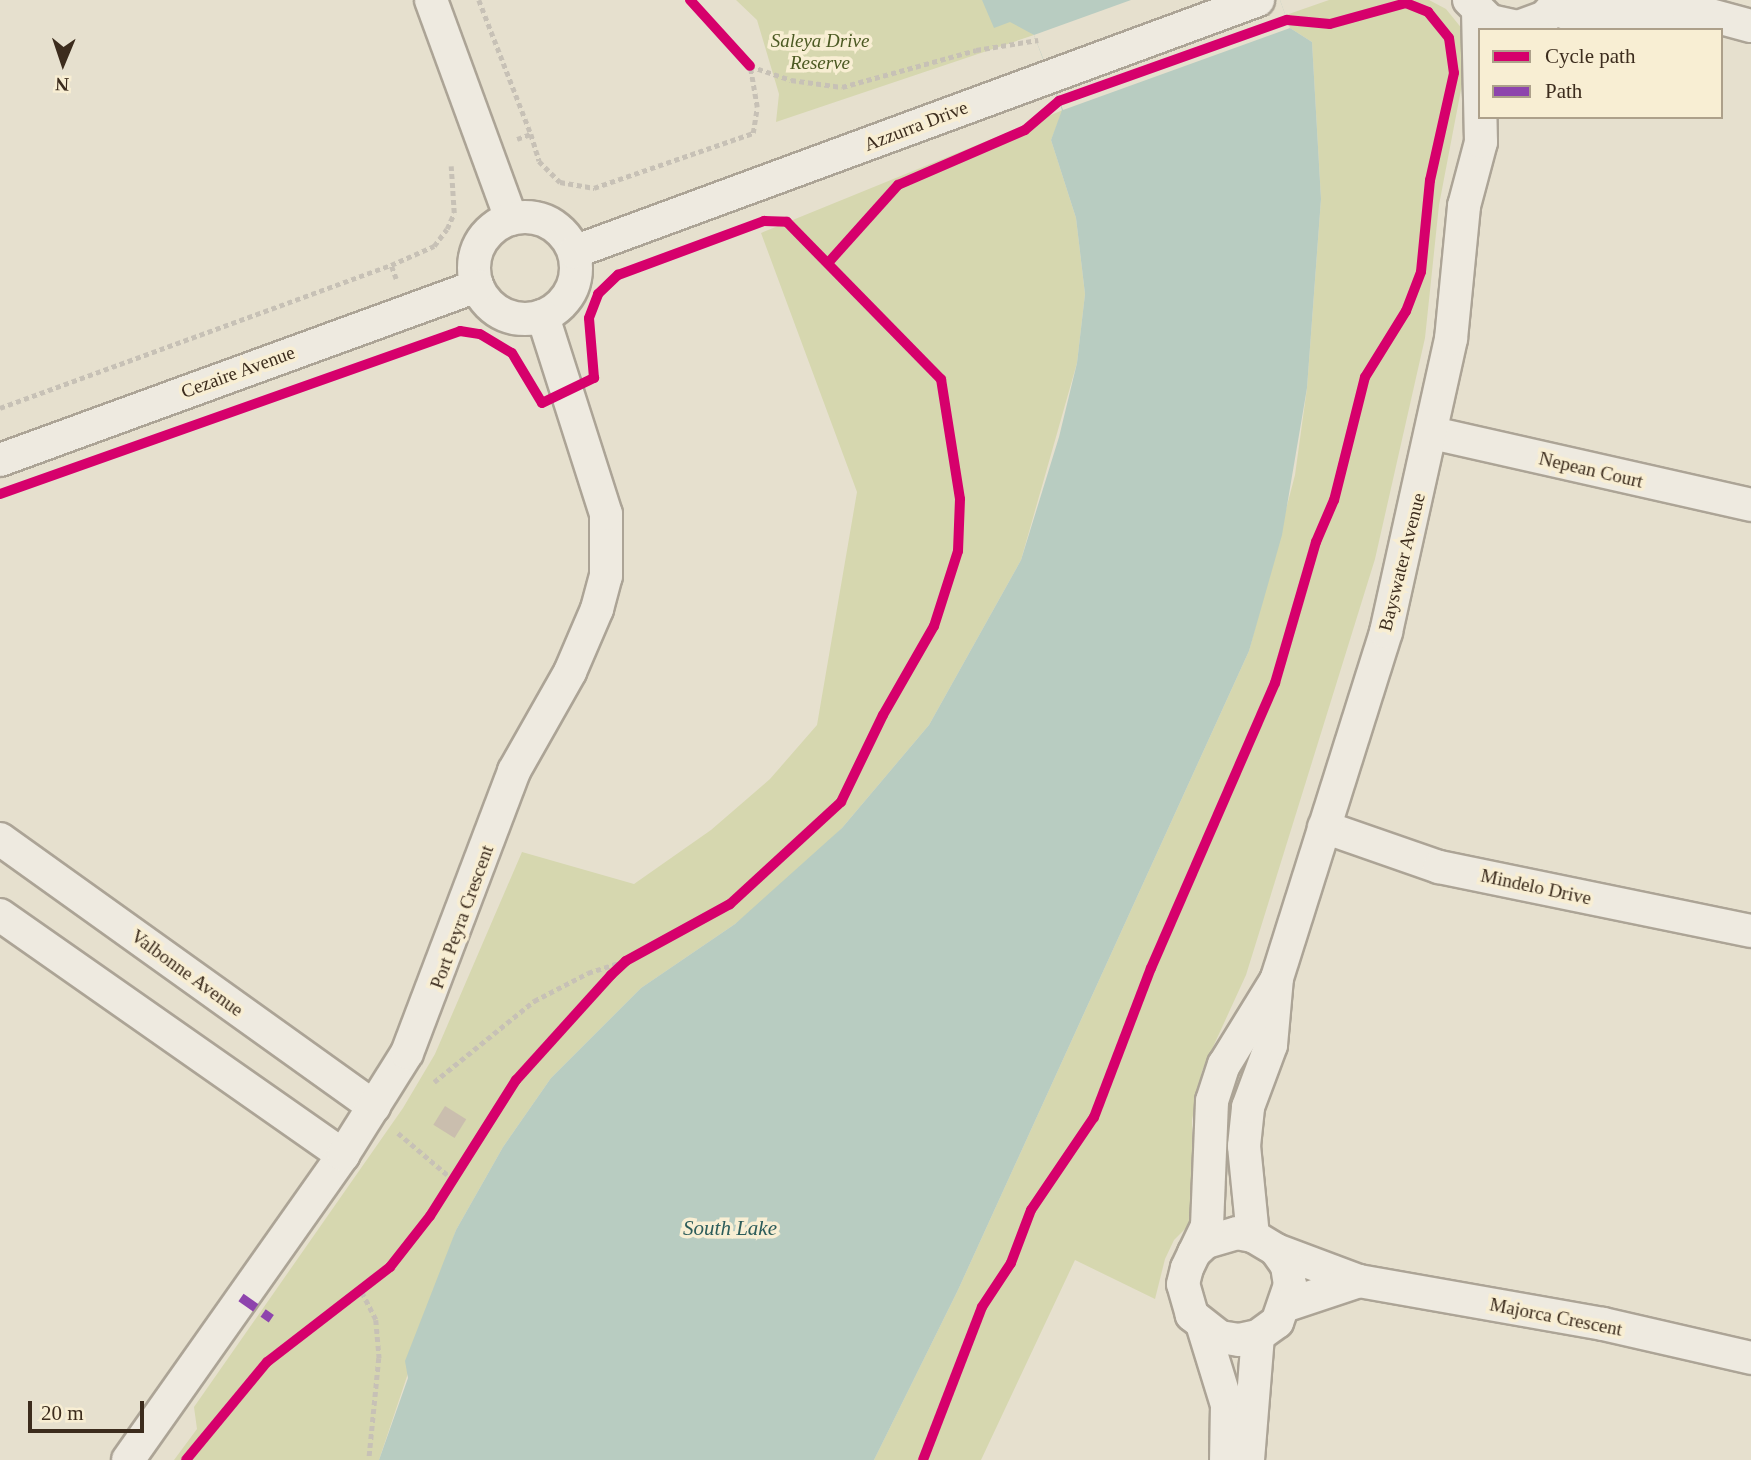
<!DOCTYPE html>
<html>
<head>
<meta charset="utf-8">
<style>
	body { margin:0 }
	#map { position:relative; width:1751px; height:1460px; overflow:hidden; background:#e6e0ce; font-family:Georgia,serif }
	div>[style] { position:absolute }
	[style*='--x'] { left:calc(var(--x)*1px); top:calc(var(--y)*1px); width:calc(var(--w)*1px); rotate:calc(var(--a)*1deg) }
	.green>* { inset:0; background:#d6d7af }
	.water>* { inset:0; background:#b8ccc1 }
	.pier>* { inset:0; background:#e6e0ce }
	.building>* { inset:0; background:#cabeae; transform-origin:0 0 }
	.path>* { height:4.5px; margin-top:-2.25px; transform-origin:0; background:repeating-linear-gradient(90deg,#c7c1b6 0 5px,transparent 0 8.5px) }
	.roads { filter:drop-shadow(2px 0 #aca496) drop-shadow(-2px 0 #aca496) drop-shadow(0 2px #aca496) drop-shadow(0 -2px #aca496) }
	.minor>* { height:32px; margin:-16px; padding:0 16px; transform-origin:16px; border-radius:16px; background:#eeeae0 }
	.minor>.ring { margin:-16px; padding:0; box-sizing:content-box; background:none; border:32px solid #eeeae0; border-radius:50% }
	.quiet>* { height:9px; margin-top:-4.5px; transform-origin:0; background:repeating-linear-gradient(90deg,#8e44ad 0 18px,transparent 0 27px) }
	.cycleway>* { height:10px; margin:-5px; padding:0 5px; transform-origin:5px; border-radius:5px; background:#d6006c }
	span { translate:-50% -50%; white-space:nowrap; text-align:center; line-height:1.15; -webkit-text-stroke:7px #f8eed3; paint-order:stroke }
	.park-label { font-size:19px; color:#4b5922; font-style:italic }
	.street-label { font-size:19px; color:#3c2c1d }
	.water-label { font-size:21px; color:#2c5c5a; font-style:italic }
	.legend { position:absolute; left:1478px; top:28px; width:245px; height:91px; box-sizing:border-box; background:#f8eed3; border:2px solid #ada08a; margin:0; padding:9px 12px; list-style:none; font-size:21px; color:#3c2c1d }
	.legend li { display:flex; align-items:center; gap:14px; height:35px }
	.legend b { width:35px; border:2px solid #ada08a }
	.north { position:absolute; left:28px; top:28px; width:70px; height:70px; -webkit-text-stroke:5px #f8eed3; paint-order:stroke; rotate:182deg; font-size:19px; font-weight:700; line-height:28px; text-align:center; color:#3c2c1d }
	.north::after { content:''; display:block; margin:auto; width:24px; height:32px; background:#3c2c1d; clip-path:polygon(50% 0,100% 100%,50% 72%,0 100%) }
	.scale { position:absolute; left:28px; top:1401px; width:116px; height:32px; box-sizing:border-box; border:4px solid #3c2c1d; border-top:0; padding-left:9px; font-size:21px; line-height:24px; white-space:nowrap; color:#3c2c1d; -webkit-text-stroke:5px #f8eed3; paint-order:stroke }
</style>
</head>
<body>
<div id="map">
	<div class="green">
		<div style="clip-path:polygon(736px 0,982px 0,1034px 35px,776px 122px,779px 94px,757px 20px)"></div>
		<div style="clip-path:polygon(1329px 0,1429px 0,1446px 9px,1463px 30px,1468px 53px,1439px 205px,1425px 338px,1375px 559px,1246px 975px,1202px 1071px,1192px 1120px,1194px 1208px,1188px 1226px,1174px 1240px,1165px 1259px,1155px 1299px,1075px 1260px,981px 1460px,874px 1460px,958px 1290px,1249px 651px,1295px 475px,1307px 388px,1321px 199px,1312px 42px,1290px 28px,1286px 15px)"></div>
		<div style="clip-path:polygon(1063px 110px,1051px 140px,1076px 218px,1085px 294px,1077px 363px,1021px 560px,929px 725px,842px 828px,794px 876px,735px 924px,641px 988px,551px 1078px,503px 1147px,456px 1230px,379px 1460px,174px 1460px,197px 1429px,194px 1407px,403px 1108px,435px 1054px,522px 852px,634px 884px,711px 830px,770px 779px,817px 725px,857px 492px,761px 233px)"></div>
	</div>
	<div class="water">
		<div style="clip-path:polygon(982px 0,1280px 0,1290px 28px,1312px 42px,1321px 199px,1307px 388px,1282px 535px,1249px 651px,958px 1290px,874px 1460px,379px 1460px,408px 1378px,405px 1361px,456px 1230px,503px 1147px,551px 1078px,641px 988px,735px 924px,842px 828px,929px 725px,1021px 560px,1059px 437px,1077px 363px,1085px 294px,1076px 218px,1051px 140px,1062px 110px,1034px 35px,1010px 22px,994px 28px)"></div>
	</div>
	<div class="pier">
		<div style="clip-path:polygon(1131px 0,1280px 0,1290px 28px,1063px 110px,1034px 35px)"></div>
	</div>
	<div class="building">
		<div style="left:445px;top:1106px;width:25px;height:22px;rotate:32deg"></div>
	</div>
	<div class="path">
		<div style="--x:479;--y:0;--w:144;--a:68.8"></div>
		<div style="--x:517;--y:139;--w:15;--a:-20"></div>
		<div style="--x:531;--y:134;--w:28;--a:73"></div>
		<div style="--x:539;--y:161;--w:30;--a:45"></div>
		<div style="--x:560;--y:182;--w:35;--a:10"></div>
		<div style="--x:594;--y:188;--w:168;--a:-19.1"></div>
		<div style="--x:753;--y:133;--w:26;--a:-81"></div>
		<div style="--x:757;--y:107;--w:42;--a:-99.7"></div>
		<div style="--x:750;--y:66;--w:43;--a:18.9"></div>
		<div style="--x:791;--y:80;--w:51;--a:7.8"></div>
		<div style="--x:842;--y:87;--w:139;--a:-15.4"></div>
		<div style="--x:976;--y:50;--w:63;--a:-9.2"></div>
		<div style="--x:396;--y:279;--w:15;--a:-110"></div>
		<div style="--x:391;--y:265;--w:47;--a:-23.8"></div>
		<div style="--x:434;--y:246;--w:21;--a:-53"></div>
		<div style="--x:447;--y:229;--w:17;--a:-66"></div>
		<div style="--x:454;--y:213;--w:47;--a:-93.7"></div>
		<div style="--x:0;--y:408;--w:416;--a:-20.1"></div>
		<div style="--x:434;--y:1082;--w:129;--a:-39"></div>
		<div style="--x:534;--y:1001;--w:61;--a:-27.4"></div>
		<div style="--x:588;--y:973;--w:40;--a:-18"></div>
		<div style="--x:398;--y:1133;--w:70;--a:40.3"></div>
		<div style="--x:362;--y:1292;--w:31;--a:63"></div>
		<div style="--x:376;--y:1320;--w:38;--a:85"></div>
		<div style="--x:379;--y:1358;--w:102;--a:95.6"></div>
	</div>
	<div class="roads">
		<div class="minor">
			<div style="--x:431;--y:0;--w:233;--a:69.9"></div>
			<div style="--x:1469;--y:0;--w:30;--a:45"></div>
			<div style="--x:1490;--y:21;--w:29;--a:12"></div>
			<div style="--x:1518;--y:27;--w:29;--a:-20"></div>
			<div style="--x:1545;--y:17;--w:23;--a:-49"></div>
			<div style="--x:1554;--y:9;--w:20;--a:18"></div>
			<div style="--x:1573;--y:15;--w:133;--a:0"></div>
			<div style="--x:1688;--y:9;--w:65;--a:15.1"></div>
			<div class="ring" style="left:474px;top:217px;width:70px;height:70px"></div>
			<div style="--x:574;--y:252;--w:729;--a:-20.22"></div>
			<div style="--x:1432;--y:433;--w:327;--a:12.7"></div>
			<div style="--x:0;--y:460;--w:508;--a:-20.04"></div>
			<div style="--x:1324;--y:827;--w:122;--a:19.2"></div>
			<div style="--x:1439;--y:867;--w:318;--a:11.6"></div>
			<div style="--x:0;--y:839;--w:460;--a:35.6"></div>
			<div style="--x:0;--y:915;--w:419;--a:35"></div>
			<div style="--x:1253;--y:1236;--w:90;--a:-95.7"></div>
			<div style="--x:1244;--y:1146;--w:39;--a:-84"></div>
			<div style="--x:1248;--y:1107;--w:66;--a:-69.6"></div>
			<div style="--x:1271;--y:1045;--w:67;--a:-84.9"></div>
			<div style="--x:1277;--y:978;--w:363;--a:-72.5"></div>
			<div style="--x:1386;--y:632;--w:300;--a:-77.5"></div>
			<div style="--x:1451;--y:339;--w:134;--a:-84.4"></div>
			<div style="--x:1464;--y:206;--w:66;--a:-75.1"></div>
			<div style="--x:1481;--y:142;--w:130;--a:-91.3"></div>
			<div style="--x:1276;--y:1250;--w:89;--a:20.5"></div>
			<div style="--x:1359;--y:1281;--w:248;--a:10"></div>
			<div style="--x:1603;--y:1324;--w:152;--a:12.9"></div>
			<div style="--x:1194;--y:1253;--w:16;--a:-43"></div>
			<div style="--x:1206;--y:1242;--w:32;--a:-16"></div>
			<div style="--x:1237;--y:1233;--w:16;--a:11"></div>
			<div style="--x:1253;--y:1236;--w:27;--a:31"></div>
			<div style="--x:1276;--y:1250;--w:19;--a:55"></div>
			<div style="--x:1287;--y:1266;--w:19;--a:81"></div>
			<div style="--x:1290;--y:1285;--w:39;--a:109"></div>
			<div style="--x:1277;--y:1322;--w:24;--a:144"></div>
			<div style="--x:1258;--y:1336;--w:19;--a:168"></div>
			<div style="--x:1239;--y:1340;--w:19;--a:-171"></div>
			<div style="--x:1220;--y:1337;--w:36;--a:-142"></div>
			<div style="--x:1192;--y:1315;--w:32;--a:-106"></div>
			<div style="--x:1183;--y:1284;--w:16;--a:-76"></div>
			<div style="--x:1187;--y:1268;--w:47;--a:-64.5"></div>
			<div style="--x:1207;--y:1226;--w:125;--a:-87.7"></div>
			<div style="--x:1212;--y:1101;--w:38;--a:-72"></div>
			<div style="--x:1224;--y:1065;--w:97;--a:-58.4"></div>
			<div style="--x:1287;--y:1305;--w:76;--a:-18.4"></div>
			<div style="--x:1203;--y:1327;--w:82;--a:72.9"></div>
			<div style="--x:1227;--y:1405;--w:55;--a:91"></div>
			<div style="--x:128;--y:1460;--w:373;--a:-54.8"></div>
			<div style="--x:343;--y:1155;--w:120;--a:-57.9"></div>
			<div style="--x:407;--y:1053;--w:302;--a:-69.2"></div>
			<div style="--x:514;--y:771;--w:114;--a:-60.5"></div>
			<div style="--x:570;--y:672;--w:69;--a:-66.8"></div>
			<div style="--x:597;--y:609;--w:34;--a:-75"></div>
			<div style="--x:606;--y:576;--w:62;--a:-90"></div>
			<div style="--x:606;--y:514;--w:208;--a:-107.7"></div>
			<div style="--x:1248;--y:1460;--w:124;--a:-85.4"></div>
		</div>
	</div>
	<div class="quiet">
		<div style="--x:241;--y:1297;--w:37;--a:35"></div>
	</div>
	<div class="cycleway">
		<div style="--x:690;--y:0;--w:89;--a:47.7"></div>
		<div style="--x:828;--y:263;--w:105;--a:-48.1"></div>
		<div style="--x:898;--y:185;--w:138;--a:-23.4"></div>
		<div style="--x:1025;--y:130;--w:45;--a:-40.5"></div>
		<div style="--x:1059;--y:101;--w:242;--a:-19.6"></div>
		<div style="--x:1287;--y:20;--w:43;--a:5.3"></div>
		<div style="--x:1330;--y:24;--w:79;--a:-15.4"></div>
		<div style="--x:1406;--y:3;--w:24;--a:22"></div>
		<div style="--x:1428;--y:12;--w:33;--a:51"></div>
		<div style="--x:1449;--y:38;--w:35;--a:82"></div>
		<div style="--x:1454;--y:73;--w:110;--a:102.6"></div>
		<div style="--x:1430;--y:180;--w:92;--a:95.6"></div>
		<div style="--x:1421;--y:272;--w:42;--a:111"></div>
		<div style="--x:1406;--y:311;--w:78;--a:121.8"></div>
		<div style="--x:1365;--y:377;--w:127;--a:104.1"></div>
		<div style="--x:1334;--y:500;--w:46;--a:113.2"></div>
		<div style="--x:1316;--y:542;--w:147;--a:106.2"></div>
		<div style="--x:1275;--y:683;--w:311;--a:113.5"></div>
		<div style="--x:1151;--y:968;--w:160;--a:110.9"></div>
		<div style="--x:1094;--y:1117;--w:112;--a:124.1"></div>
		<div style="--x:1031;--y:1210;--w:57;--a:110.7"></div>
		<div style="--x:1011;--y:1263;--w:53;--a:123.4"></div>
		<div style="--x:982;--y:1307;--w:164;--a:111.1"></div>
		<div style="--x:0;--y:494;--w:488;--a:-19.5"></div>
		<div style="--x:460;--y:331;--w:20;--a:9"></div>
		<div style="--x:480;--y:334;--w:37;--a:31"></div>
		<div style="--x:512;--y:353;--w:58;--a:59"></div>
		<div style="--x:542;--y:403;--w:58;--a:-25.7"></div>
		<div style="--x:594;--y:378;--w:60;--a:-94.8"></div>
		<div style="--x:589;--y:318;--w:26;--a:-69"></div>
		<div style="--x:598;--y:294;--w:28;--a:-44"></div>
		<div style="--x:618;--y:275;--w:156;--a:-20.3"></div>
		<div style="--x:764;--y:221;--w:23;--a:2"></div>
		<div style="--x:787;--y:222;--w:220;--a:45.6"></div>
		<div style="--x:941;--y:379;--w:121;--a:81"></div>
		<div style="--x:960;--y:499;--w:52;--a:92.2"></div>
		<div style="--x:958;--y:551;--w:79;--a:107.7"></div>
		<div style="--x:934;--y:626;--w:103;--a:119.8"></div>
		<div style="--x:883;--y:715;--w:97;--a:115.8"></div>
		<div style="--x:841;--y:802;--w:151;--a:137.4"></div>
		<div style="--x:730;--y:904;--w:119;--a:151.3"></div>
		<div style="--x:626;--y:961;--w:21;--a:137"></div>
		<div style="--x:611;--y:975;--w:142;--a:132.1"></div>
		<div style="--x:516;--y:1080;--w:161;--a:122.3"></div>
		<div style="--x:430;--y:1216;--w:65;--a:128.1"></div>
		<div style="--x:390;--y:1267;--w:155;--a:142.3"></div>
		<div style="--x:267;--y:1362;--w:127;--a:129.6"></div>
	</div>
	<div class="park-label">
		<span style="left:820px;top:52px">Saleya Drive<br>Reserve</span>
	</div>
	<div class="street-label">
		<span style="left:916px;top:126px;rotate:-21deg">Azzurra Drive</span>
		<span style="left:238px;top:372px;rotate:-20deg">Cezaire Avenue</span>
		<span style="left:1591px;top:470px;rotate:13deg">Nepean Court</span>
		<span style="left:1402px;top:562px;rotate:-76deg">Bayswater Avenue</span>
		<span style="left:1536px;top:887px;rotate:12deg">Mindelo Drive</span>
		<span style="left:462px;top:917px;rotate:-70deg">Port Peyra Crescent</span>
		<span style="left:187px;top:973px;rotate:36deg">Valbonne Avenue</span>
		<span style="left:1556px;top:1317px;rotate:11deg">Majorca Crescent</span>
	</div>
	<div class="water-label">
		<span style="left:730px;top:1228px">South Lake</span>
	</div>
	<ul class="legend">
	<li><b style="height:9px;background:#d6006c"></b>Cycle path</li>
	<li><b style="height:9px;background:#8e44ad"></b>Path</li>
	</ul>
	<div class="north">N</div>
	<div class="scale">20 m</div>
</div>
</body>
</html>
